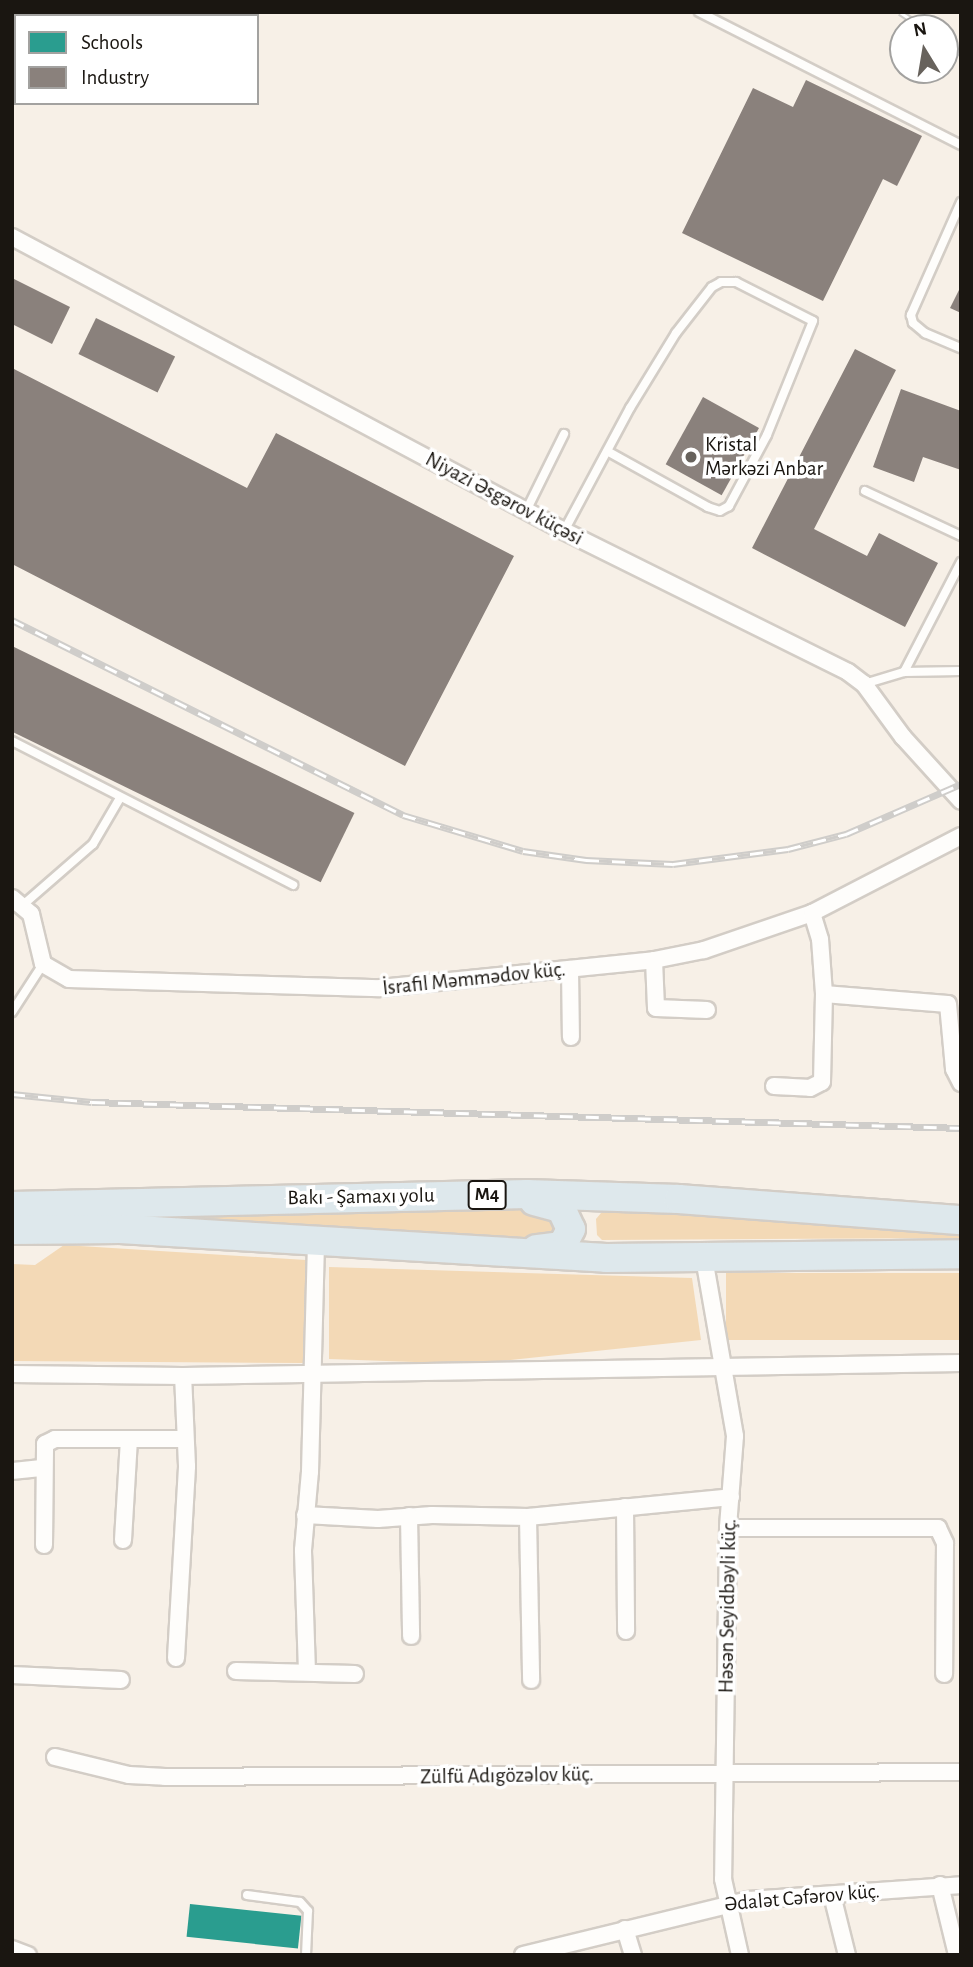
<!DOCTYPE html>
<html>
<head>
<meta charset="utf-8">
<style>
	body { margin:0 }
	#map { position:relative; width:973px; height:1967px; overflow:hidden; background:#f7f0e7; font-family:"Alegreya Sans",sans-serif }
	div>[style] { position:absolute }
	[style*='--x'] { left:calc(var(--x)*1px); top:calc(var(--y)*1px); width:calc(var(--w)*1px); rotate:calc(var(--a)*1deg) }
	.green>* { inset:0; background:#f3d9b6; transform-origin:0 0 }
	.schools>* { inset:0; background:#2a9d8f; transform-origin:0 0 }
	.industry>* { inset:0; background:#8a817c; transform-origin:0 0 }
	.roads { filter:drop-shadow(2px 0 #d3cdc6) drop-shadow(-2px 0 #d3cdc6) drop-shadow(0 2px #d3cdc6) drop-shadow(0 -2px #d3cdc6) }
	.service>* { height:8px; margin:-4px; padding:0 4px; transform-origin:4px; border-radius:4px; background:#fefdfb }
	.minor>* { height:16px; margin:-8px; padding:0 8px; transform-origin:8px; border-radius:8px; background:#fefdfb }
	.trunk>* { height:28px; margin:-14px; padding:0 14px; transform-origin:14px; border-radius:14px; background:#dee8ec }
	.rail>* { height:7px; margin-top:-3.5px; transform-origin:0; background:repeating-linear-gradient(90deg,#fff 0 13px,#cfcdca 0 26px); box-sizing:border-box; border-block:2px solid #cfcdca }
	.dots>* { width:19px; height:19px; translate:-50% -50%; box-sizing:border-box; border:4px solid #fff; border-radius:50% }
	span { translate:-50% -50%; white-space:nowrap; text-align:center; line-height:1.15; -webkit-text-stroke:7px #fff; paint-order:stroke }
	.shield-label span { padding:2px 5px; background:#fff; border:2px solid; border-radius:5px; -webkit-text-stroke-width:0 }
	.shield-label { font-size:19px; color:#1a1611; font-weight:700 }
	.poi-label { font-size:21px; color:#1a1611 }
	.left { translate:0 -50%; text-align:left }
	.street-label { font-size:21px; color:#1a1611 }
	.frame { position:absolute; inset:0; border:14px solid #1a1611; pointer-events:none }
	.legend { position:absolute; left:14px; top:14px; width:245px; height:91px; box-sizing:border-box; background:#fff; border:2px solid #a3a2a0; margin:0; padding:9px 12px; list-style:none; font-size:21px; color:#1a1611 }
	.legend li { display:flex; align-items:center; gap:14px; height:35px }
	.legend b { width:35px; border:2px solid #a3a2a0 }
	.north { position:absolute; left:889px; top:14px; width:70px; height:70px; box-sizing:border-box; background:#fff; border:2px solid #a3a2a0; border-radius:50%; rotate:349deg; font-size:19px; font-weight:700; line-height:28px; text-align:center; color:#1a1611 }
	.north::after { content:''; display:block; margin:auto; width:24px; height:32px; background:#67625c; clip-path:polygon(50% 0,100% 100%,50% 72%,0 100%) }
</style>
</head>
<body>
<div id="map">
	<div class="green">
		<div style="clip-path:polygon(541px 1209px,554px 1212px,560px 1232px,536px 1244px,130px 1215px)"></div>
		<div style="clip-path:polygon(622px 1210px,961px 1232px,961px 1238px,602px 1240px,597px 1235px,596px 1219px,601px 1213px)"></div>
		<div style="clip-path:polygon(64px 1245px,306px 1260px,304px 1363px,12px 1361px,12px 1264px,35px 1265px)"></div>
		<div style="clip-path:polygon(329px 1267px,692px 1278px,701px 1340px,472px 1364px,329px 1359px)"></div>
		<div style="left:961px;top:1273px;width:67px;height:235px;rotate:90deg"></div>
	</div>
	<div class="schools">
		<div style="left:190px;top:1904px;width:112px;height:33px;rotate:6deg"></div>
	</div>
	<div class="industry">
		<div style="clip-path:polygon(806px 80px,922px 136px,897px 186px,883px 179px,823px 301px,682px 233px,753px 88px,793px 107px)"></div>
		<div style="clip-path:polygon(12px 278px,70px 307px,52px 344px,12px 324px)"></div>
		<div style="clip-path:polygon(961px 286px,961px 313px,950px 308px)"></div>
		<div style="left:96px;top:318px;width:88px;height:40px;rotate:26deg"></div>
		<div style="clip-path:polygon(855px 349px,896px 370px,814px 529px,867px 556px,879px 533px,938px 563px,905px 627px,752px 548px)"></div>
		<div style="clip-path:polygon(12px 368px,247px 488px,276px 433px,514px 556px,405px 766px,12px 564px)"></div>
		<div style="clip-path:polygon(901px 389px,961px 411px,961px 470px,923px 457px,914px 482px,873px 467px)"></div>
		<div style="left:703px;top:397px;width:64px;height:77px;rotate:29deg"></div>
		<div style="left:12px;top:646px;width:381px;height:77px;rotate:26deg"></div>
	</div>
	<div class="roads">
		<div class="service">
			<div style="--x:699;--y:12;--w:294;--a:26.9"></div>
			<div style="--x:961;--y:202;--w:124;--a:113.9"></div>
			<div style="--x:911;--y:315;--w:8;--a:76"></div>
			<div style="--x:913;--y:323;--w:16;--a:40"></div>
			<div style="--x:925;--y:333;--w:39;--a:23"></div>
			<div style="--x:865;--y:491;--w:106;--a:25.1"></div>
			<div style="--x:526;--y:511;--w:86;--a:-63.7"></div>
			<div style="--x:564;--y:531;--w:140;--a:-61.8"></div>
			<div style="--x:630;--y:408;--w:88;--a:-58.5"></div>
			<div style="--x:676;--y:333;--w:58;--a:-52"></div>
			<div style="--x:712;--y:287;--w:10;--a:-29"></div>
			<div style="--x:721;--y:282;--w:15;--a:0"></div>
			<div style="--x:736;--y:282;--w:86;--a:26.9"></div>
			<div style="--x:813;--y:321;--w:123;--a:112"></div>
			<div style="--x:767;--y:435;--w:81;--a:118.2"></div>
			<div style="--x:729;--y:506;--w:10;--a:151"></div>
			<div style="--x:720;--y:511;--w:13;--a:-162"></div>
			<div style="--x:708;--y:507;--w:115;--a:-151"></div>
			<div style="--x:904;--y:672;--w:124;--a:-62.6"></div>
			<div style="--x:864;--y:684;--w:42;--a:-16.7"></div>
			<div style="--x:904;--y:672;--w:57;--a:-1"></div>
			<div style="--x:12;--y:741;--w:316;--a:27.1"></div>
			<div style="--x:24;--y:904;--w:91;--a:-41"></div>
			<div style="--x:93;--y:844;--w:53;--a:-59.6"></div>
			<div style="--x:12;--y:1012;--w:57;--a:-57.1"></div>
			<div style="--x:247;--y:1895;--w:53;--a:7.5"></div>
			<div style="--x:300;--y:1902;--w:12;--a:48"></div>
			<div style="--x:308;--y:1911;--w:44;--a:92.6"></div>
		</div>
		<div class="minor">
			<div style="--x:12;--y:237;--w:625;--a:28.04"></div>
			<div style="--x:564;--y:531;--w:317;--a:26.4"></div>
			<div style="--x:848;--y:672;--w:20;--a:37"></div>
			<div style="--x:864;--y:684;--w:66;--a:53.7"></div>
			<div style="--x:903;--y:737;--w:86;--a:47.8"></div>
			<div style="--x:12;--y:898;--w:25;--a:40"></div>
			<div style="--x:31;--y:914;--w:51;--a:76.5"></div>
			<div style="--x:43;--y:964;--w:30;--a:30"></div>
			<div style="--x:69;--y:979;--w:311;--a:1.7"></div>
			<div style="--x:380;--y:988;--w:275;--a:-5.8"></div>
			<div style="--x:654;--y:960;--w:51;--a:-11.3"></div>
			<div style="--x:704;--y:950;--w:114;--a:-18.9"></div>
			<div style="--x:812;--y:913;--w:168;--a:-27.3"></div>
			<div style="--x:812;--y:913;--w:27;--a:73"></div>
			<div style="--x:820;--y:939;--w:55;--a:85.8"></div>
			<div style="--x:824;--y:994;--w:124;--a:4.6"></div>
			<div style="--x:948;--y:1004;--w:65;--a:84.7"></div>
			<div style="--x:954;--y:1069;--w:16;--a:63"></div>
			<div style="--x:654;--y:960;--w:48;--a:87.6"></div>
			<div style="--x:656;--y:1008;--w:51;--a:2.2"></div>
			<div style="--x:570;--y:969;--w:68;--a:89.2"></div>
			<div style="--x:774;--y:1086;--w:36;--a:3"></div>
			<div style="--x:810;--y:1088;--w:13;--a:-27"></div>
			<div style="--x:822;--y:1082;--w:88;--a:-88.7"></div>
			<div style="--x:704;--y:1258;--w:181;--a:80.1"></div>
			<div style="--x:735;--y:1436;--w:92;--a:94.4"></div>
			<div style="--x:728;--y:1528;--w:351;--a:90.8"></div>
			<div style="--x:723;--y:1879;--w:78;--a:77.4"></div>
			<div style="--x:12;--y:1374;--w:171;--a:0.7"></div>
			<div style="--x:183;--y:1376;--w:778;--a:-0.96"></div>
			<div style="--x:12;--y:1471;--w:31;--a:-6"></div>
			<div style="--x:625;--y:1507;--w:124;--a:89.5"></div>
			<div style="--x:305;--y:1515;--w:73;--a:3.1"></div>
			<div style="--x:378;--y:1519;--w:54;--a:-4.2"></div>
			<div style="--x:432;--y:1515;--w:96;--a:1.2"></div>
			<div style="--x:528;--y:1517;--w:204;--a:-5.6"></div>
			<div style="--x:409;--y:1516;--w:120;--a:89"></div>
			<div style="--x:528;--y:1517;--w:163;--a:88.9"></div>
			<div style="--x:728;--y:1528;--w:210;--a:0"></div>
			<div style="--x:938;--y:1528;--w:17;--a:65"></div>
			<div style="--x:945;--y:1543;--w:131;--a:90.4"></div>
			<div style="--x:123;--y:1540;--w:101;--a:-86.6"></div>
			<div style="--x:44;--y:1545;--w:101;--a:-89.4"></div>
			<div style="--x:45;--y:1444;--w:11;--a:-27"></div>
			<div style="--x:55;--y:1439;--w:130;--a:0"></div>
			<div style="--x:176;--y:1658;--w:192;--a:-86.7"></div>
			<div style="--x:187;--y:1466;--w:90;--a:-92.5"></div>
			<div style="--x:236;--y:1671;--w:119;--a:1.4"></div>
			<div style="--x:307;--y:1672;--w:122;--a:-91.9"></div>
			<div style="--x:303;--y:1550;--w:78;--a:-84.9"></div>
			<div style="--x:310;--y:1472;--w:230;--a:-88.5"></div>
			<div style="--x:12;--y:1675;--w:109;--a:2.6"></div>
			<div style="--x:55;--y:1757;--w:76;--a:13.7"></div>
			<div style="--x:129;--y:1775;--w:36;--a:3"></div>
			<div style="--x:165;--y:1777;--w:796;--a:-0.36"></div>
			<div style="--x:940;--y:1885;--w:72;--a:76.3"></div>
			<div style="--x:832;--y:1895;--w:62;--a:76"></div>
			<div style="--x:625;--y:1929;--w:27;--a:73"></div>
			<div style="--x:12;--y:1949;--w:17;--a:21"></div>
			<div style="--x:523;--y:1955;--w:233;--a:-13.7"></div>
			<div style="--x:749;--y:1900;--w:213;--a:-4"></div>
		</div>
		<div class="trunk">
			<div style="--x:534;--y:1201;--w:28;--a:15"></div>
			<div style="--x:561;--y:1208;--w:23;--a:65"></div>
			<div style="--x:571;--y:1229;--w:19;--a:118"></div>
			<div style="--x:562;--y:1246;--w:26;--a:173"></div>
			<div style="--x:12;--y:1206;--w:515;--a:-1.33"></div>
			<div style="--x:527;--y:1194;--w:152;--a:1.9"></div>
			<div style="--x:679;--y:1199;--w:283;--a:4.3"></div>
			<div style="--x:12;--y:1230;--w:108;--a:-0.5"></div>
			<div style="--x:120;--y:1229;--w:487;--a:3.4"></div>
			<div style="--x:606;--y:1258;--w:355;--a:-0.6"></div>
		</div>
	</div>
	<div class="rail">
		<div style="--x:900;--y:12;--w:29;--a:34"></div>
		<div style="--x:945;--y:43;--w:19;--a:32"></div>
		<div style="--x:12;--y:620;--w:437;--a:26.5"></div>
		<div style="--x:403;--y:815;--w:125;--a:16.7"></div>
		<div style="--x:523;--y:851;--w:64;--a:8.1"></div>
		<div style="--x:586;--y:860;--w:87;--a:2.6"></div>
		<div style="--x:673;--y:864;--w:116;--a:-7.4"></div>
		<div style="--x:788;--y:849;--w:60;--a:-14.5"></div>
		<div style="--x:846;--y:834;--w:125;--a:-23.5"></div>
		<div style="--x:12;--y:1094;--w:80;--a:5.7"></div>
		<div style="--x:92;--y:1102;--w:869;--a:1.71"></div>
	</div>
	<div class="dots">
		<div style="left:691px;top:457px;background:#67625c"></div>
	</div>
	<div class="shield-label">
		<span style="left:487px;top:1195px">M4</span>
	</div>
	<div class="poi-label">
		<span class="left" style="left:705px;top:457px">Kristal<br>Mərkəzi Anbar</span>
	</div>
	<div class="street-label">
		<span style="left:504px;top:499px;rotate:28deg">Niyazi Əsgərov küçəsi</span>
		<span style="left:474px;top:979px;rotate:-6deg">İsrafil Məmmədov küç.</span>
		<span style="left:361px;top:1197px;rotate:-1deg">Bakı - Şamaxı yolu</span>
		<span style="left:728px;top:1606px;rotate:-89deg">Həsən Seyidbəyli küç.</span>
		<span style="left:507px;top:1776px;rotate:-1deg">Zülfü Adıgözəlov küç.</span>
		<span style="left:802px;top:1898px;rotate:-5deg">Ədalət Cəfərov küç.</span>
	</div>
	<div class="frame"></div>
	<ul class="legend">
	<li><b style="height:19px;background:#2a9d8f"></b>Schools</li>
	<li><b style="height:19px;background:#8a817c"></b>Industry</li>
	</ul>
	<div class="north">N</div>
</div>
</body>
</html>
